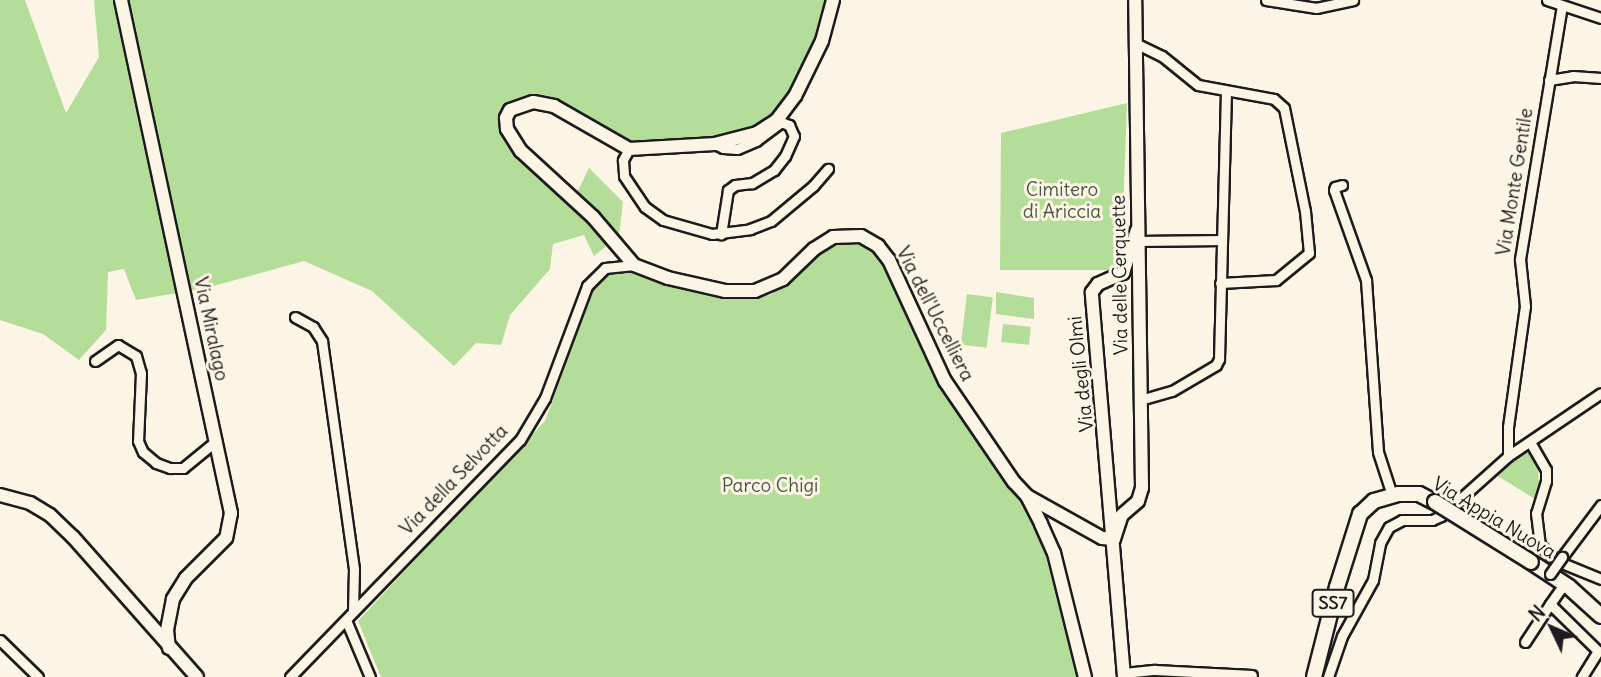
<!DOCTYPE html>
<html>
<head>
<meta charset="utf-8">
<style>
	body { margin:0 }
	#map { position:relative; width:1601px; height:677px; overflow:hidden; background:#fcf5e5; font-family:Delius,sans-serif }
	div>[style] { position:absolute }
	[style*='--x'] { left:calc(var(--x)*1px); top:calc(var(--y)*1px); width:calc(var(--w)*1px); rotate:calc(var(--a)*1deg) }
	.green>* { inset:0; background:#b4dd9a; transform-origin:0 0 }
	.roads { filter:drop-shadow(2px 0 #1c1c1c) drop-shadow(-2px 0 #1c1c1c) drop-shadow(0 2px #1c1c1c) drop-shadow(0 -2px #1c1c1c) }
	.street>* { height:9px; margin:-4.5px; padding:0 4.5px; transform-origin:4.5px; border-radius:4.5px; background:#fcf5e5 }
	.secondary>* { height:12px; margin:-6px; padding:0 6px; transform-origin:6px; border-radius:6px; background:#fcf5e5 }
	.primary>* { height:14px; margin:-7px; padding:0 7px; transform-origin:7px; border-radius:7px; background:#fcf5e5 }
	.bridges { filter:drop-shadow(2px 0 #1c1c1c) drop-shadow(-2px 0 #1c1c1c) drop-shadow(0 2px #1c1c1c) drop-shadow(0 -2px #1c1c1c) }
	.street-bridge>* { height:9px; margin:-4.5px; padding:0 4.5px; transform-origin:4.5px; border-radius:4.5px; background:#fcf5e5 }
	.primary-bridge>* { height:14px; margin:-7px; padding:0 7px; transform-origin:7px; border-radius:7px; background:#fcf5e5 }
	span { translate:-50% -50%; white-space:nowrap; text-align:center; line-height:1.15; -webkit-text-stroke:6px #fcf5e5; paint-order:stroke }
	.shield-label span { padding:2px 5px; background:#fcf5e5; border:2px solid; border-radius:5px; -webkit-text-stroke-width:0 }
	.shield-label { font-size:18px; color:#1c1c1c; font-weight:700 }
	.street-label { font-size:19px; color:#1c1c1c }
	.park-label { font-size:19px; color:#4a5642 }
	.north { position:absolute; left:1517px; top:593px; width:70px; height:70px; -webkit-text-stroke:5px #fcf5e5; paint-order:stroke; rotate:314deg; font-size:19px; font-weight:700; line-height:28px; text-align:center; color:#1c1c1c }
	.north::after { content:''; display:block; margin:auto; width:24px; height:32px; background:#1c1c1c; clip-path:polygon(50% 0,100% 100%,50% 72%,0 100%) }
</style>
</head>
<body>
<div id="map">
	<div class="green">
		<div style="clip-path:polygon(0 0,25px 0,66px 113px,99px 57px,94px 0,828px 0,830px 15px,801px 85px,757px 133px,637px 149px,572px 116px,523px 103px,506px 127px,574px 199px,589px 168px,623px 202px,619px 236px,594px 256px,584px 235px,553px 244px,550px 269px,510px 315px,501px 345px,476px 343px,454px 366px,372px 291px,304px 261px,206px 288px,136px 300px,124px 269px,108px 272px,106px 330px,79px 360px,43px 334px,0 320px)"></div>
		<div style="clip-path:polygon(1127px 103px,1121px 270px,1000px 270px,1001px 133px)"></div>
		<div style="clip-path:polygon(844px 238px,867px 246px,884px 268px,931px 371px,1024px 503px,1051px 557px,1078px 677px,381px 677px,358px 621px,545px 421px,597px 280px,611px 272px,632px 269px,689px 291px,738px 298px,771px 295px,818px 251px)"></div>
		<div style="clip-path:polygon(996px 292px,1034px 298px,1034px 319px,996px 314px)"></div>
		<div style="left:967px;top:294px;width:26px;height:51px;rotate:7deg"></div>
		<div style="left:1003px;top:324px;width:28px;height:18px;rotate:6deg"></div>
		<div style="clip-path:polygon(1524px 453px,1530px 453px,1537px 459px,1539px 483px,1535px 499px,1493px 473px)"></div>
	</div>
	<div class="roads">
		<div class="street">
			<div style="--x:1266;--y:0;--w:51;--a:9.1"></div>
			<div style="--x:1316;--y:8;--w:38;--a:-12"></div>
			<div style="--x:1547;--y:0;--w:57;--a:18.4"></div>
			<div style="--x:1135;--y:43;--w:30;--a:26"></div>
			<div style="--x:1162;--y:56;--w:46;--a:38.9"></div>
			<div style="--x:1198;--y:85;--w:77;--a:10.4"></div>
			<div style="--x:1274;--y:99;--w:13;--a:42"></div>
			<div style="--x:1284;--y:108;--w:105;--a:78.5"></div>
			<div style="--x:1305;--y:211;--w:42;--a:84.6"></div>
			<div style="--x:1309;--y:253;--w:43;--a:140.7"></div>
			<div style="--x:1276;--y:280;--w:56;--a:176.9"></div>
			<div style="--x:1549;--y:80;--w:24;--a:-9"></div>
			<div style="--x:1573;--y:76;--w:28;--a:4"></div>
			<div style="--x:715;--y:144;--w:9;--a:27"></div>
			<div style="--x:723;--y:148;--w:14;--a:4"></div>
			<div style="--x:737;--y:149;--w:21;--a:-23"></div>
			<div style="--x:756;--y:141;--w:31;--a:-37"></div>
			<div style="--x:781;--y:122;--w:9;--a:21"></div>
			<div style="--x:789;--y:125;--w:12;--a:66"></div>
			<div style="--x:794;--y:136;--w:22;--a:114"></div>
			<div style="--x:785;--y:156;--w:18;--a:128"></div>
			<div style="--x:774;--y:170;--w:26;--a:149"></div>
			<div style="--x:752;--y:183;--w:17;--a:173"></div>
			<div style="--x:735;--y:185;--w:9;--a:144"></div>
			<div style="--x:728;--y:190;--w:45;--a:99"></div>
			<div style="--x:629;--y:149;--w:13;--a:119"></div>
			<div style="--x:623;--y:160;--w:16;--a:86"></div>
			<div style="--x:624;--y:176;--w:37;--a:56"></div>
			<div style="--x:645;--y:207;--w:22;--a:36"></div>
			<div style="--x:663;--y:220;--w:51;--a:15.9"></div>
			<div style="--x:712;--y:234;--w:38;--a:-7"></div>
			<div style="--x:750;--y:229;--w:22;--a:-21"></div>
			<div style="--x:771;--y:221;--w:55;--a:-39.8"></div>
			<div style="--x:813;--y:186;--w:23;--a:-49"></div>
			<div style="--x:1342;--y:185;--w:7;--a:164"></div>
			<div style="--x:1335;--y:187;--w:3;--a:108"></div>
			<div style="--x:1334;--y:190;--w:96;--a:70.4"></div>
			<div style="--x:1366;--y:280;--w:172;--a:86"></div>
			<div style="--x:1378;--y:452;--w:45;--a:72"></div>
			<div style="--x:1141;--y:241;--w:79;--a:-0.7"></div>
			<div style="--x:295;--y:317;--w:21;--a:29"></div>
			<div style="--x:313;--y:327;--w:17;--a:57"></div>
			<div style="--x:322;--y:341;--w:230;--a:82"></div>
			<div style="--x:354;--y:569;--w:41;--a:91.4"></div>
			<div style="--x:95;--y:361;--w:28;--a:-35"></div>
			<div style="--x:118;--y:345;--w:21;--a:31"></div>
			<div style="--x:136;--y:356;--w:18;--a:74"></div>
			<div style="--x:141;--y:373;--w:68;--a:92.5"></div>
			<div style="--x:138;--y:441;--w:12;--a:66"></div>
			<div style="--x:143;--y:452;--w:17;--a:40"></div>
			<div style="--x:156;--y:463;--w:15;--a:20"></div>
			<div style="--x:170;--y:468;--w:13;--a:0"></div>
			<div style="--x:183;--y:468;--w:43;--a:-39.3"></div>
			<div style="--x:1140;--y:400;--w:33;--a:-16"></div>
			<div style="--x:1172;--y:391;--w:51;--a:-30.6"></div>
			<div style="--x:1216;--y:365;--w:7;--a:-63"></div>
			<div style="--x:1219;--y:359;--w:267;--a:-88.5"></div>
			<div style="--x:1530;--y:442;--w:32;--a:60"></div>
			<div style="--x:1546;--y:470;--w:11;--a:90"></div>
			<div style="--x:1546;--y:481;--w:34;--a:107"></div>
			<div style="--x:1536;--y:513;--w:32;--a:83"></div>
			<div style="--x:1540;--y:545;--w:23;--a:43"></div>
			<div style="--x:1557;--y:561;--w:48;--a:22.2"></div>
			<div style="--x:1508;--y:456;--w:29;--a:-90"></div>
			<div style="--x:1508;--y:427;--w:122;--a:-82"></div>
			<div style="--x:1525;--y:306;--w:47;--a:-96.1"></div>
			<div style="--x:1520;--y:259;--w:257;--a:-80.6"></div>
			<div style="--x:1562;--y:557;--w:65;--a:-53.1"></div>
			<div style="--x:1564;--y:584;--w:24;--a:125"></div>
			<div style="--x:1550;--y:604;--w:67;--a:44.4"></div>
			<div style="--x:1598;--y:651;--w:31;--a:122"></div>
			<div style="--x:346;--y:620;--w:62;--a:67.2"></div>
			<div style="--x:0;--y:640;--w:53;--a:44.2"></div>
			<div style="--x:1525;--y:642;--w:45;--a:-56.7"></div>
			<div style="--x:1124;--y:673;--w:31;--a:-6"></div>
			<div style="--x:1155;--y:670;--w:97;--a:3"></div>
			<div style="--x:290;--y:677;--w:330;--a:-45.9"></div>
			<div style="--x:520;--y:440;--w:49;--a:-59.2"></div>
			<div style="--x:545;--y:398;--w:120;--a:-69.4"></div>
			<div style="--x:587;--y:286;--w:25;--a:-45"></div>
			<div style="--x:605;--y:268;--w:29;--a:-6"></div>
			<div style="--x:1328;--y:677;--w:43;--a:-71.1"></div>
			<div style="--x:1342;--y:636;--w:64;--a:-61"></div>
			<div style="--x:1373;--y:580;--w:38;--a:-79"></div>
			<div style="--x:1380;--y:543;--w:18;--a:-61"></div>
			<div style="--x:1389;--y:527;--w:15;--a:-28"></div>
			<div style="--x:1402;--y:520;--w:30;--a:0"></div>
			<div style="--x:1432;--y:520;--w:10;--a:-24"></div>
			<div style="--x:1441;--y:516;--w:90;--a:-41.8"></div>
			<div style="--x:1508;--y:456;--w:112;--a:-34.1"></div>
		</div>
		<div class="secondary">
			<div style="--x:121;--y:0;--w:525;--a:77.9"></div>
			<div style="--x:231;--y:513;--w:25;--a:101"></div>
			<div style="--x:226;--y:538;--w:57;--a:135"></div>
			<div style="--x:186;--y:578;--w:25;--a:122"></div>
			<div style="--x:173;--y:599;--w:32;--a:101"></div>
			<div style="--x:167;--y:630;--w:18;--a:84"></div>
			<div style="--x:833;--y:0;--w:42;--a:105"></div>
			<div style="--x:822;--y:41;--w:61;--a:116.1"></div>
			<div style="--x:795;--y:96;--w:30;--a:127"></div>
			<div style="--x:777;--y:120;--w:24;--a:147"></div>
			<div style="--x:757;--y:133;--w:43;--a:165.3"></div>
			<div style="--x:715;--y:144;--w:86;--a:176.7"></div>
			<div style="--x:629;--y:149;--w:86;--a:-150.2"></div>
			<div style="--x:554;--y:106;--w:21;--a:-169"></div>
			<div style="--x:533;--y:102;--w:24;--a:161"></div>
			<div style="--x:510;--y:110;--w:9;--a:117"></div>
			<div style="--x:506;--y:118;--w:11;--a:85"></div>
			<div style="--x:507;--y:129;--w:26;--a:58"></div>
			<div style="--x:521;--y:151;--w:98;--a:42.5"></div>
			<div style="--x:593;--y:217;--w:63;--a:49.5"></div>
			<div style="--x:634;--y:265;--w:36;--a:21"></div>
			<div style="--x:668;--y:278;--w:58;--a:12.8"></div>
			<div style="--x:725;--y:291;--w:30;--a:0"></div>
			<div style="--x:755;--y:291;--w:30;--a:-23"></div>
			<div style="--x:783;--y:279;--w:43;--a:-44.1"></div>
			<div style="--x:814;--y:249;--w:22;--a:-32"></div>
			<div style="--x:833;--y:237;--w:28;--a:-2"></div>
			<div style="--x:861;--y:236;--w:20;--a:30"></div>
			<div style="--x:878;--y:246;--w:18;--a:52"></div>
			<div style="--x:889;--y:260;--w:133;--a:65.2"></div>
			<div style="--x:945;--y:381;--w:122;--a:55.7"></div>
			<div style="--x:1014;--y:482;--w:19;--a:47"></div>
			<div style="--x:1027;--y:496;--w:31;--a:63"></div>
			<div style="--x:1041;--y:524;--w:32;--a:66"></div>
			<div style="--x:1054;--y:553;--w:128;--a:76"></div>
			<div style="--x:0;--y:495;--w:31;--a:15"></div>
			<div style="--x:30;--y:503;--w:23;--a:31"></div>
			<div style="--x:50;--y:515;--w:32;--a:44"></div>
			<div style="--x:73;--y:537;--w:187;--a:48.5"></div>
			<div style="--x:1027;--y:496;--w:86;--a:29.2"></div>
			<div style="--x:1102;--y:538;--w:12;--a:5"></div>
			<div style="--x:1114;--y:539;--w:25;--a:-72"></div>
			<div style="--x:1122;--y:515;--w:21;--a:-41"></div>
			<div style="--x:1138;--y:501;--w:14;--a:-73"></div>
			<div style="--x:1142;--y:488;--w:488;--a:-90.8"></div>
			<div style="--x:1124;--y:677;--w:386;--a:-94.8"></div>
			<div style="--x:1092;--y:292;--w:10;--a:-53"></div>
			<div style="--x:1098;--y:284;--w:27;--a:-24"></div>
			<div style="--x:1123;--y:273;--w:45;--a:-72"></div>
		</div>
		<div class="primary">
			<div style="--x:1531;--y:562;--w:45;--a:33.3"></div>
			<div style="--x:1569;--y:587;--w:43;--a:42.2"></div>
			<div style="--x:1314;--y:677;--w:93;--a:-75.7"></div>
			<div style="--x:1337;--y:587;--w:77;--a:-72.5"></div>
			<div style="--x:1360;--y:514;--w:19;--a:-43"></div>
			<div style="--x:1374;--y:501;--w:25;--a:-16"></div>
			<div style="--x:1398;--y:494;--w:21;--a:0"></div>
			<div style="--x:1419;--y:494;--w:18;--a:27"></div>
		</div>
	</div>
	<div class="bridges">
		<div class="street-bridge">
			<div style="--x:1550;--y:574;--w:21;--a:-55"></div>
		</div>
		<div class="primary-bridge">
			<div style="--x:1435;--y:502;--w:113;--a:32"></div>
		</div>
	</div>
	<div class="shield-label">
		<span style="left:1333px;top:603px">SS7</span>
	</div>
	<div class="street-label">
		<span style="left:1515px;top:182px;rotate:-81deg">Via Monte Gentile</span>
		<span style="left:1120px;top:275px;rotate:-91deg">Via delle Cerquette</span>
		<span style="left:935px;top:314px;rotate:63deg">Via dell'Uccelliera</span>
		<span style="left:211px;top:329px;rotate:78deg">Via Miralago</span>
		<span style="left:1081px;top:374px;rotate:-96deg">Via degli Olmi</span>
		<span style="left:454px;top:480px;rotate:-46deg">Via della Selvotta</span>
		<span style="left:1494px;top:518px;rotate:31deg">Via Appia Nuova</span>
	</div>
	<div class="park-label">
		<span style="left:1062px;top:201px">Cimitero<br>di Ariccia</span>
		<span style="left:770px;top:486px">Parco Chigi</span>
	</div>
	<div class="north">N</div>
</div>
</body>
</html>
